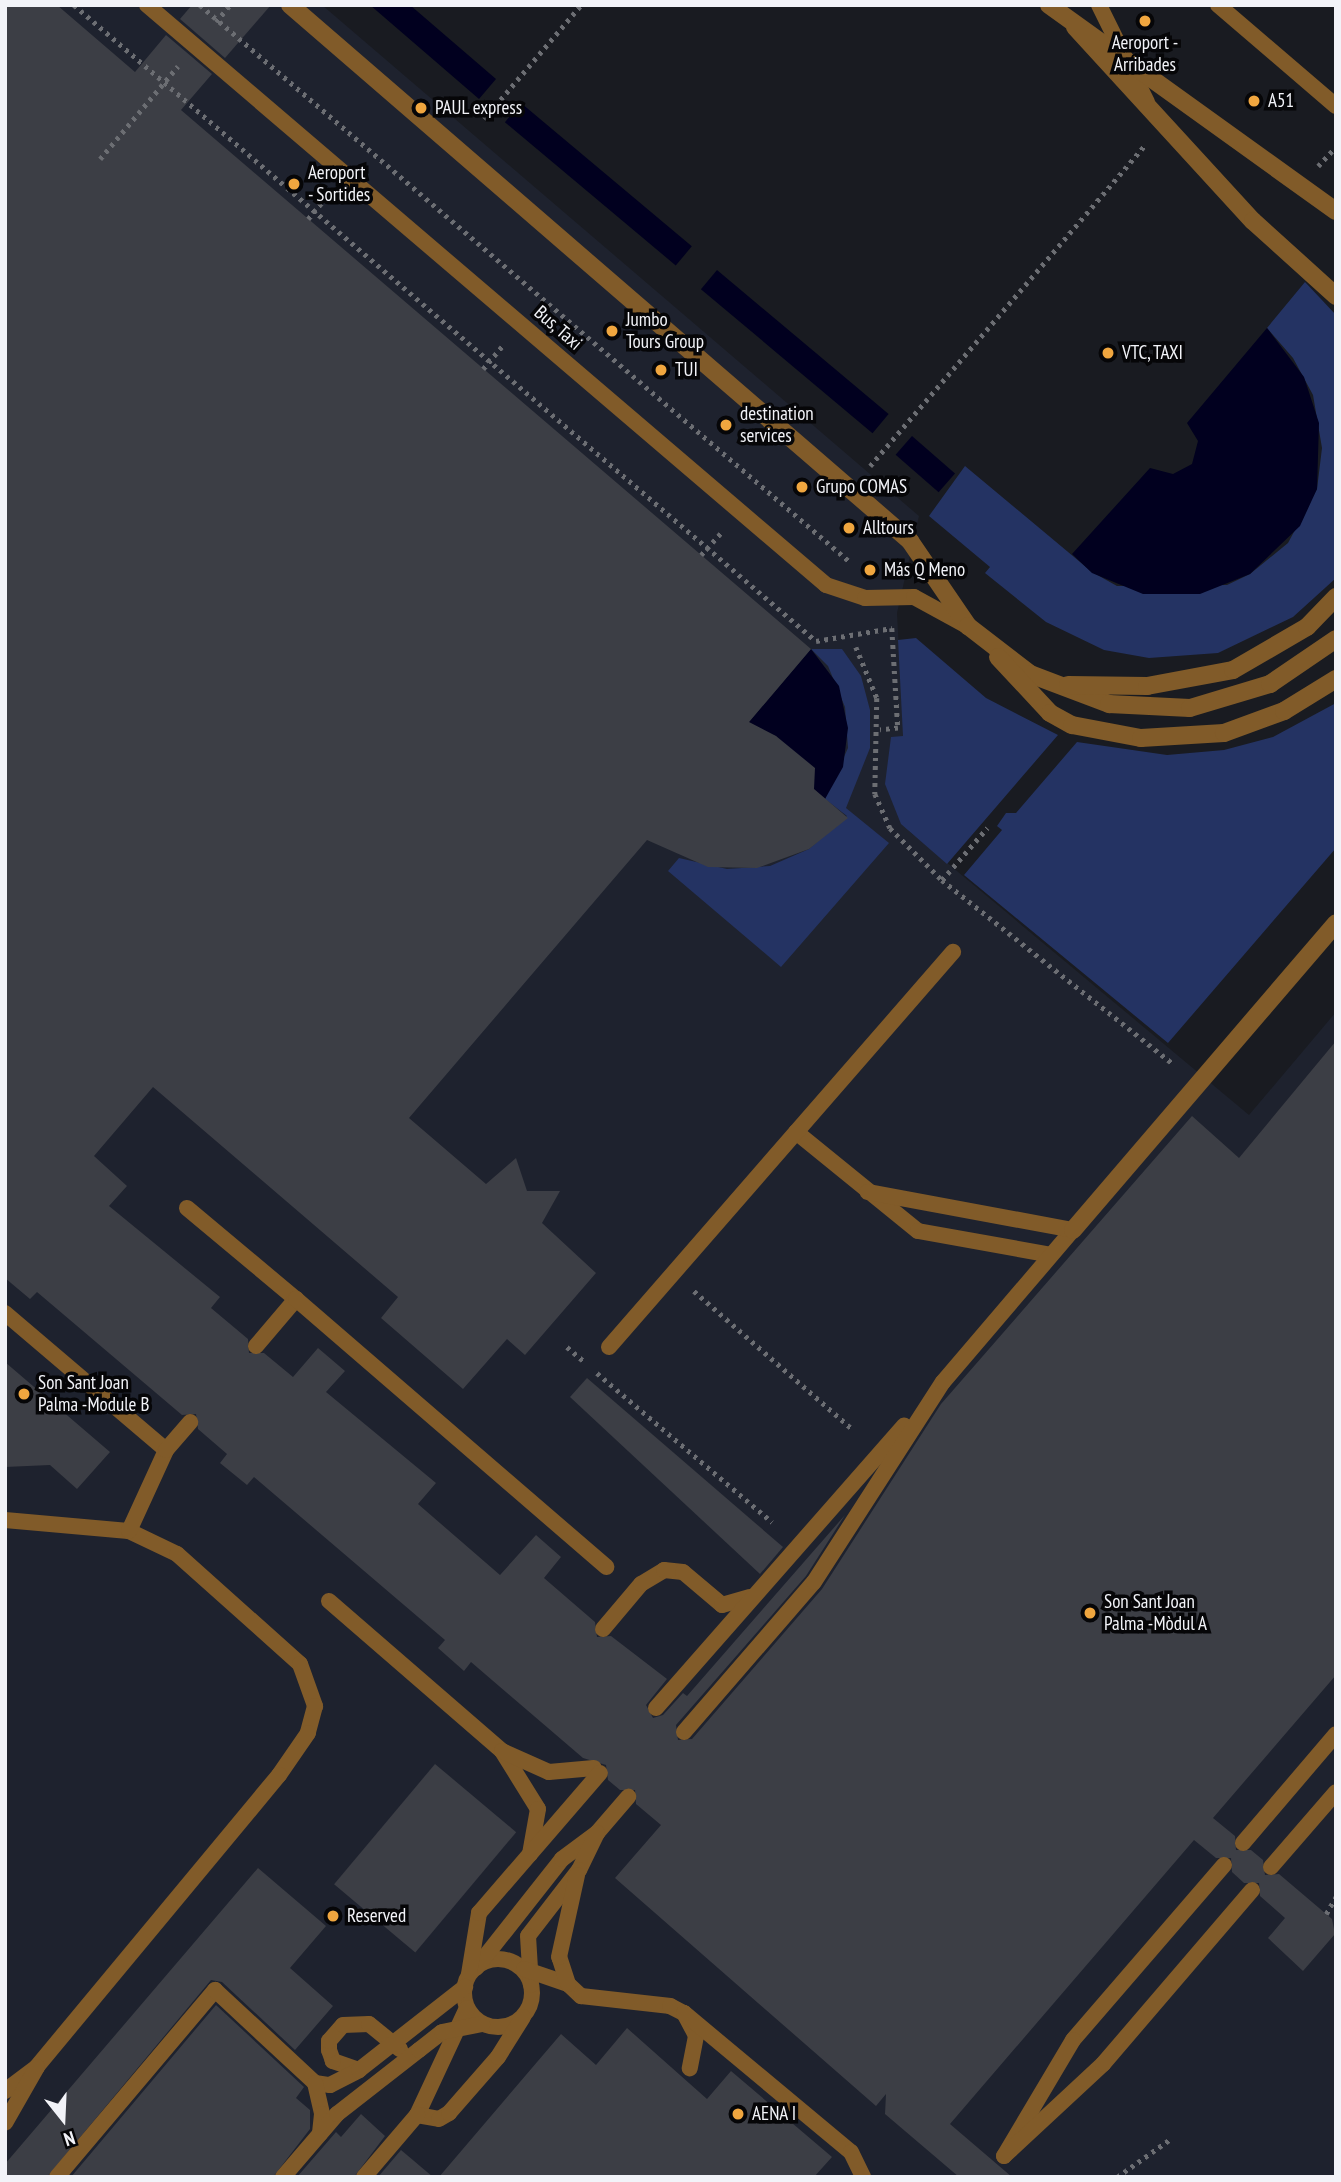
<!DOCTYPE html>
<html>
<head>
<meta charset="utf-8">
<style>
	body { margin:0 }
	#map { position:relative; width:1341px; height:2182px; overflow:hidden; background:#191b21; font-family:"PT Sans Narrow",sans-serif }
	div>[style] { position:absolute }
	[style*='--x'] { left:calc(var(--x)*1px); top:calc(var(--y)*1px); width:calc(var(--w)*1px); rotate:calc(var(--a)*1deg) }
	.built>* { inset:0; background:#1e222e }
	.green>* { inset:0; background:#243363 }
	.water>* { inset:0; background:#01001f; transform-origin:0 0 }
	.building>* { inset:0; background:#3c3e45; transform-origin:0 0 }
	.path>* { height:4.5px; margin-top:-2.25px; transform-origin:0; background:repeating-linear-gradient(90deg,#6c6e73 0 3.5px,transparent 0 8.5px) }
	.service>* { height:16px; margin:-8px; padding:0 8px; transform-origin:8px; border-radius:8px; background:#815b29 }
	.service>.ring { margin:-8px; padding:0; box-sizing:content-box; background:none; border:16px solid #815b29; border-radius:50% }
	.minor>* { height:18px; margin:-9px; padding:0 9px; transform-origin:9px; border-radius:9px; background:#815b29 }
	.dots>* { width:19px; height:19px; translate:-50% -50%; box-sizing:border-box; border:4px solid #060608; border-radius:50% }
	span { translate:-50% -50%; white-space:nowrap; text-align:center; line-height:1.15; -webkit-text-stroke:7px #060608; paint-order:stroke }
	.poi-label { font-size:19px; color:#f2f3f8 }
	.left { translate:0 -50%; text-align:left }
	.street-label { font-size:19px; color:#f2f3f8 }
	.frame { position:absolute; inset:0; border:7px solid #f2f3f8; pointer-events:none }
	.north { position:absolute; left:28px; top:2084px; width:70px; height:70px; -webkit-text-stroke:5px #060608; paint-order:stroke; rotate:162deg; font-size:19px; font-weight:700; line-height:28px; text-align:center; color:#f2f3f8 }
	.north::after { content:''; display:block; margin:auto; width:24px; height:32px; background:#f2f3f8; clip-path:polygon(50% 0,100% 100%,50% 72%,0 100%) }
</style>
</head>
<body>
<div id="map">
	<div class="built">
		<div style="clip-path:polygon(5px 5px,322px 5px,919px 516px,897px 613px,909px 831px,1249px 1115px,1336px 1012px,1336px 2177px,5px 2177px)"></div>
	</div>
	<div class="green">
		<div style="clip-path:polygon(1305px 282px,1336px 315px,1336px 578px,1293px 617px,1218px 653px,1149px 658px,1104px 650px,1046px 622px,985px 573px,990px 567px,929px 516px,965px 466px,1092px 572px,1117px 586px,1227px 585px,1250px 574px,1288px 543px,1317px 489px,1322px 448px,1313px 395px,1293px 358px,1267px 328px)"></div>
		<div style="clip-path:polygon(916px 638px,986px 698px,1058px 735px,947px 864px,901px 824px,885px 784px,891px 737px,903px 736px,898px 640px)"></div>
		<div style="clip-path:polygon(811px 649px,842px 649px,861px 676px,870px 710px,870px 748px,846px 808px,889px 843px,781px 967px,668px 871px,679px 858px,727px 869px,770px 866px,809px 849px,847px 816px,825px 799px,848px 748px,845px 707px,828px 666px)"></div>
		<div style="clip-path:polygon(1336px 703px,1336px 848px,1168px 1043px,964px 875px,1002px 830px,997px 826px,1006px 813px,1016px 813px,1077px 742px,1167px 755px,1224px 750px,1273px 737px)"></div>
	</div>
	<div class="water">
		<div style="clip-path:polygon(370px 5px,410px 5px,496px 79px,479px 99px)"></div>
		<div style="left:521px;top:103px;width:223px;height:25px;rotate:40deg"></div>
		<div style="left:717px;top:270px;width:224px;height:25px;rotate:40deg"></div>
		<div style="clip-path:polygon(1267px 328px,1304px 377px,1319px 423px,1317px 489px,1300px 526px,1250px 574px,1200px 594px,1143px 594px,1092px 573px,1072px 554px,1150px 468px,1173px 474px,1192px 464px,1198px 441px,1187px 423px)"></div>
		<div style="left:912px;top:436px;width:57px;height:25px;rotate:41deg"></div>
		<div style="clip-path:polygon(811px 649px,839px 686px,848px 728px,843px 767px,825px 799px,808px 784px,776px 736px,743px 729px)"></div>
	</div>
	<div class="building">
		<div style="clip-path:polygon(5px 5px,57px 5px,135px 72px,166px 35px,212px 74px,181px 110px,811px 649px,749px 722px,776px 736px,815px 768px,814px 789px,848px 818px,809px 849px,757px 868px,708px 867px,647px 840px,409px 1118px,486px 1184px,516px 1158px,527px 1191px,560px 1191px,542px 1223px,596px 1273px,525px 1355px,507px 1339px,463px 1389px,381px 1318px,398px 1297px,153px 1087px,94px 1156px,127px 1186px,109px 1206px,220px 1297px,211px 1308px,248px 1339px,249px 1353px,264px 1353px,293px 1377px,318px 1348px,345px 1371px,326px 1392px,436px 1483px,418px 1504px,500px 1575px,536px 1535px,561px 1557px,544px 1578px,595px 1622px,597px 1637px,611px 1636px,667px 1679px,646px 1705px,653px 1718px,663px 1715px,683px 1693px,687px 1696px,845px 1515px,806px 1576px,676px 1725px,678px 1740px,692px 1739px,822px 1589px,941px 1404px,1192px 1116px,1239px 1158px,1336px 1041px,1336px 1675px,1213px 1818px,1235px 1836px,1236px 1850px,1251px 1850px,1263px 1860px,1265px 1875px,1279px 1874px,1332px 1919px,1335px 1934px,1303px 1971px,1268px 1938px,1285px 1918px,1260px 1896px,1259px 1883px,1244px 1883px,1232px 1872px,1231px 1858px,1216px 1858px,1194px 1840px,950px 2124px,1012px 2177px,959px 2177px,885px 2114px,886px 2094px,876px 2106px,615px 1878px,661px 1825px,636px 1804px,635px 1790px,620px 1790px,608px 1780px,606px 1765px,583px 1758px,471px 1662px,464px 1671px,438px 1648px,445px 1640px,254px 1477px,247px 1485px,220px 1463px,227px 1454px,198px 1429px,196px 1414px,182px 1415px,37px 1292px,30px 1299px,5px 1278px)"></div>
		<div style="clip-path:polygon(192px 5px,271px 5px,225px 58px,180px 19px)"></div>
		<div style="clip-path:polygon(5px 1362px,110px 1452px,77px 1489px,50px 1465px,5px 1467px)"></div>
		<div style="clip-path:polygon(587px 1378px,783px 1547px,760px 1574px,570px 1397px)"></div>
		<div style="left:435px;top:1764px;width:106px;height:157px;rotate:40deg"></div>
		<div style="clip-path:polygon(258px 1868px,326px 1926px,290px 1968px,333px 2006px,295px 2050px,222px 1982px,211px 1980px,47px 2177px,5px 2177px,5px 2164px)"></div>
		<div style="clip-path:polygon(216px 2005px,304px 2087px,296px 2098px,310px 2110px,310px 2129px,273px 2177px,71px 2177px)"></div>
		<div style="clip-path:polygon(627px 2028px,707px 2099px,731px 2071px,832px 2157px,814px 2177px,439px 2177px,561px 2034px,596px 2065px)"></div>
		<div style="clip-path:polygon(361px 2114px,385px 2136px,354px 2177px,297px 2177px,336px 2132px,341px 2137px)"></div>
		<div style="clip-path:polygon(401px 2150px,433px 2177px,378px 2177px)"></div>
	</div>
	<div class="path">
		<div style="--x:74;--y:5;--w:977;--a:40.6"></div>
		<div style="--x:816;--y:641;--w:77;--a:-9.7"></div>
		<div style="--x:892;--y:628;--w:100;--a:86.6"></div>
		<div style="--x:898;--y:728;--w:18;--a:174"></div>
		<div style="--x:200;--y:5;--w:856;--a:40.59"></div>
		<div style="--x:216;--y:22;--w:22;--a:-51"></div>
		<div style="--x:484;--y:119;--w:150;--a:-49.6"></div>
		<div style="--x:100;--y:159;--w:121;--a:-50"></div>
		<div style="--x:1318;--y:166;--w:26;--a:-47"></div>
		<div style="--x:308;--y:219;--w:31;--a:-50"></div>
		<div style="--x:483;--y:369;--w:31;--a:-50"></div>
		<div style="--x:870;--y:466;--w:423;--a:-49.4"></div>
		<div style="--x:701;--y:555;--w:31;--a:-48"></div>
		<div style="--x:856;--y:647;--w:55;--a:67.6"></div>
		<div style="--x:877;--y:698;--w:96;--a:91.2"></div>
		<div style="--x:875;--y:794;--w:37;--a:66"></div>
		<div style="--x:890;--y:828;--w:74;--a:45"></div>
		<div style="--x:942;--y:880;--w:294;--a:38.5"></div>
		<div style="--x:942;--y:880;--w:69;--a:-49.1"></div>
		<div style="--x:694;--y:1291;--w:210;--a:41.1"></div>
		<div style="--x:567;--y:1347;--w:23;--a:40"></div>
		<div style="--x:597;--y:1373;--w:230;--a:40.4"></div>
		<div style="--x:1326;--y:1914;--w:20;--a:-60"></div>
		<div style="--x:1334;--y:1928;--w:2;--a:0"></div>
		<div style="--x:1117;--y:2177;--w:64;--a:-35.4"></div>
	</div>
	<div class="service">
		<div style="--x:147;--y:5;--w:893;--a:40.5"></div>
		<div style="--x:826;--y:585;--w:41;--a:18.4"></div>
		<div style="--x:865;--y:598;--w:49;--a:-1.2"></div>
		<div style="--x:914;--y:597;--w:60;--a:28.7"></div>
		<div style="--x:1099;--y:5;--w:108;--a:63.7"></div>
		<div style="--x:1218;--y:5;--w:155;--a:40.6"></div>
		<div style="--x:796;--y:1132;--w:157;--a:39.1"></div>
		<div style="--x:918;--y:1231;--w:135;--a:10.2"></div>
		<div style="--x:187;--y:1208;--w:142;--a:39.9"></div>
		<div style="--x:5;--y:1313;--w:211;--a:40.4"></div>
		<div style="--x:256;--y:1346;--w:62;--a:-49.6"></div>
		<div style="--x:296;--y:1299;--w:410;--a:40.8"></div>
		<div style="--x:609;--y:1347;--w:524;--a:-48.95"></div>
		<div style="--x:5;--y:1520;--w:124;--a:5.1"></div>
		<div style="--x:129;--y:1531;--w:53;--a:25.6"></div>
		<div style="--x:177;--y:1554;--w:165;--a:41.8"></div>
		<div style="--x:300;--y:1664;--w:45;--a:70.3"></div>
		<div style="--x:315;--y:1706;--w:28;--a:105"></div>
		<div style="--x:308;--y:1733;--w:51;--a:124.6"></div>
		<div style="--x:279;--y:1775;--w:379;--a:129.7"></div>
		<div style="--x:129;--y:1531;--w:89;--a:-65.4"></div>
		<div style="--x:166;--y:1450;--w:37;--a:-49"></div>
		<div style="--x:329;--y:1601;--w:229;--a:40.9"></div>
		<div style="--x:502;--y:1751;--w:68;--a:58.2"></div>
		<div style="--x:538;--y:1809;--w:46;--a:100.1"></div>
		<div style="--x:603;--y:1629;--w:59;--a:-49.8"></div>
		<div style="--x:641;--y:1584;--w:27;--a:-31"></div>
		<div style="--x:664;--y:1570;--w:19;--a:6"></div>
		<div style="--x:683;--y:1572;--w:51;--a:40.2"></div>
		<div style="--x:722;--y:1605;--w:29;--a:-16"></div>
		<div style="--x:656;--y:1708;--w:376;--a:-48.7"></div>
		<div style="--x:684;--y:1732;--w:198;--a:-49.1"></div>
		<div style="--x:814;--y:1582;--w:238;--a:-57.2"></div>
		<div style="--x:943;--y:1382;--w:200;--a:-49.5"></div>
		<div style="--x:1073;--y:1230;--w:209;--a:-169.5"></div>
		<div style="--x:502;--y:1751;--w:51;--a:24.1"></div>
		<div style="--x:549;--y:1772;--w:45;--a:-5.1"></div>
		<div style="--x:597;--y:1833;--w:48;--a:-49.3"></div>
		<div style="--x:1243;--y:1843;--w:143;--a:-49.5"></div>
		<div style="--x:1224;--y:1865;--w:231;--a:130.8"></div>
		<div style="--x:1073;--y:2040;--w:135;--a:120.7"></div>
		<div style="--x:1004;--y:2156;--w:135;--a:-42.9"></div>
		<div style="--x:1103;--y:2064;--w:229;--a:-49.4"></div>
		<div style="--x:1271;--y:1867;--w:99;--a:-49.1"></div>
		<div class="ring" style="left:464px;top:1959px;width:52px;height:52px"></div>
		<div style="--x:476;--y:1968;--w:139;--a:-51.7"></div>
		<div style="--x:562;--y:1859;--w:44;--a:-36.6"></div>
		<div style="--x:597;--y:1833;--w:41;--a:115.9"></div>
		<div style="--x:579;--y:1870;--w:83;--a:127.7"></div>
		<div style="--x:528;--y:1936;--w:49;--a:86.5"></div>
		<div style="--x:524;--y:1969;--w:46;--a:18.8"></div>
		<div style="--x:568;--y:1984;--w:18;--a:43"></div>
		<div style="--x:581;--y:1996;--w:90;--a:6.4"></div>
		<div style="--x:670;--y:2006;--w:16;--a:27"></div>
		<div style="--x:684;--y:2013;--w:26;--a:62"></div>
		<div style="--x:696;--y:2036;--w:33;--a:101"></div>
		<div style="--x:469;--y:1974;--w:62;--a:-80.7"></div>
		<div style="--x:479;--y:1913;--w:185;--a:-49.2"></div>
		<div style="--x:568;--y:1984;--w:28;--a:-108"></div>
		<div style="--x:559;--y:1957;--w:84;--a:-77.6"></div>
		<div style="--x:467;--y:2008;--w:118;--a:115"></div>
		<div style="--x:417;--y:2115;--w:22;--a:10"></div>
		<div style="--x:439;--y:2119;--w:12;--a:-31"></div>
		<div style="--x:449;--y:2113;--w:74;--a:-48.8"></div>
		<div style="--x:498;--y:2057;--w:47;--a:-58"></div>
		<div style="--x:684;--y:2013;--w:217;--a:39.8"></div>
		<div style="--x:851;--y:2152;--w:28;--a:64"></div>
		<div style="--x:359;--y:2070;--w:28;--a:-161"></div>
		<div style="--x:333;--y:2061;--w:12;--a:-110"></div>
		<div style="--x:329;--y:2050;--w:9;--a:-90"></div>
		<div style="--x:329;--y:2041;--w:21;--a:-49"></div>
		<div style="--x:343;--y:2025;--w:26;--a:-2"></div>
		<div style="--x:369;--y:2024;--w:40;--a:39"></div>
		<div style="--x:315;--y:2083;--w:15;--a:8"></div>
		<div style="--x:330;--y:2085;--w:33;--a:-27"></div>
		<div style="--x:359;--y:2070;--w:135;--a:-38.1"></div>
		<div style="--x:5;--y:2091;--w:40;--a:-37"></div>
		<div style="--x:37;--y:2067;--w:64;--a:119.7"></div>
		<div style="--x:57;--y:2177;--w:245;--a:-49.8"></div>
		<div style="--x:215;--y:1990;--w:137;--a:42.9"></div>
		<div style="--x:315;--y:2083;--w:32;--a:77"></div>
		<div style="--x:322;--y:2114;--w:20;--a:96"></div>
		<div style="--x:283;--y:2177;--w:83;--a:-49.4"></div>
		<div style="--x:337;--y:2114;--w:104;--a:-38"></div>
		<div style="--x:419;--y:2050;--w:29;--a:-38"></div>
		<div style="--x:442;--y:2032;--w:41;--a:-11.3"></div>
		<div style="--x:364;--y:2177;--w:82;--a:-49.5"></div>
	</div>
	<div class="minor">
		<div style="--x:290;--y:5;--w:820;--a:40.84"></div>
		<div style="--x:910;--y:541;--w:103;--a:55.7"></div>
		<div style="--x:968;--y:626;--w:78;--a:37.7"></div>
		<div style="--x:1030;--y:674;--w:85;--a:20.8"></div>
		<div style="--x:1109;--y:704;--w:81;--a:2.8"></div>
		<div style="--x:1190;--y:708;--w:84;--a:-16.7"></div>
		<div style="--x:1270;--y:684;--w:80;--a:-34.3"></div>
		<div style="--x:1049;--y:5;--w:353;--a:35.7"></div>
		<div style="--x:1075;--y:27;--w:263;--a:47.5"></div>
		<div style="--x:1253;--y:221;--w:112;--a:42.1"></div>
		<div style="--x:998;--y:657;--w:76;--a:47.1"></div>
		<div style="--x:1050;--y:713;--w:25;--a:29"></div>
		<div style="--x:1072;--y:725;--w:70;--a:10.7"></div>
		<div style="--x:1141;--y:738;--w:83;--a:-3.4"></div>
		<div style="--x:1224;--y:733;--w:64;--a:-20.1"></div>
		<div style="--x:1284;--y:711;--w:61;--a:-31.6"></div>
		<div style="--x:1068;--y:685;--w:79;--a:0.7"></div>
		<div style="--x:1147;--y:686;--w:87;--a:-10.5"></div>
		<div style="--x:1233;--y:670;--w:86;--a:-30.2"></div>
		<div style="--x:1307;--y:627;--w:42;--a:-46"></div>
		<div style="--x:1073;--y:1230;--w:404;--a:-49.4"></div>
	</div>
	<div class="dots">
		<div style="left:1145px;top:21px;background:#f0a63f"></div>
		<div style="left:1254px;top:101px;background:#f0a63f"></div>
		<div style="left:421px;top:108px;background:#f0a63f"></div>
		<div style="left:294px;top:184px;background:#f0a63f"></div>
		<div style="left:612px;top:331px;background:#f0a63f"></div>
		<div style="left:1108px;top:353px;background:#f0a63f"></div>
		<div style="left:661px;top:370px;background:#f0a63f"></div>
		<div style="left:726px;top:425px;background:#f0a63f"></div>
		<div style="left:802px;top:487px;background:#f0a63f"></div>
		<div style="left:849px;top:528px;background:#f0a63f"></div>
		<div style="left:870px;top:570px;background:#f0a63f"></div>
		<div style="left:24px;top:1394px;background:#f0a63f"></div>
		<div style="left:1090px;top:1613px;background:#f0a63f"></div>
		<div style="left:333px;top:1916px;background:#f0a63f"></div>
		<div style="left:738px;top:2114px;background:#f0a63f"></div>
	</div>
	<div class="poi-label">
		<span style="left:1145px;top:54px">Aeroport -<br>Arribades</span>
		<span class="left" style="left:1268px;top:101px">A51</span>
		<span class="left" style="left:435px;top:108px">PAUL express</span>
		<span class="left" style="left:308px;top:184px">Aeroport<br>- Sortides</span>
		<span class="left" style="left:626px;top:331px">Jumbo<br>Tours Group</span>
		<span class="left" style="left:1122px;top:353px">VTC, TAXI</span>
		<span class="left" style="left:675px;top:370px">TUI</span>
		<span class="left" style="left:740px;top:425px">destination<br>services</span>
		<span class="left" style="left:816px;top:487px">Grupo COMAS</span>
		<span class="left" style="left:863px;top:528px">Alltours</span>
		<span class="left" style="left:884px;top:570px">Más Q Meno</span>
		<span class="left" style="left:38px;top:1394px">Son Sant Joan<br>Palma -Module B</span>
		<span class="left" style="left:1104px;top:1613px">Son Sant Joan<br>Palma -Mòdul A</span>
		<span class="left" style="left:347px;top:1916px">Reserved</span>
		<span class="left" style="left:752px;top:2114px">AENA I</span>
	</div>
	<div class="street-label">
		<span style="left:558px;top:328px;rotate:41deg">Bus, Taxi</span>
	</div>
	<div class="frame"></div>
	<div class="north">N</div>
</div>
</body>
</html>
